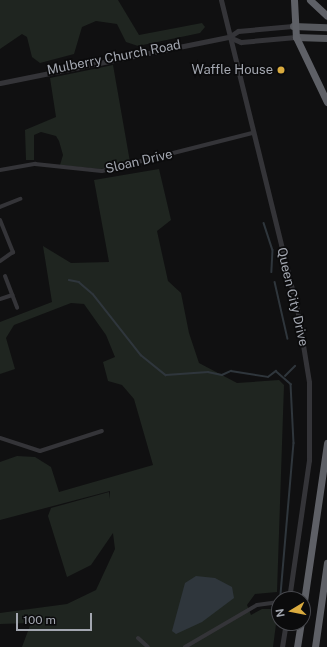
<!DOCTYPE html>
<html>
<head>
<meta charset="utf-8">
<style>
	body { margin:0 }
	#map { position:relative; width:327px; height:647px; overflow:hidden; background:#101011; font-family:"Public Sans",sans-serif }
	div>[style] { position:absolute }
	[style*='--x'] { left:calc(var(--x)*1px); top:calc(var(--y)*1px); width:calc(var(--w)*1px); rotate:calc(var(--a)*1deg) }
	.green>* { inset:0; background:#1f2520 }
	.water>* { inset:0; background:#2f363c }
	.stream>* { height:1.5px; margin:-0.75px; padding:0 0.75px; transform-origin:0.75px; border-radius:0.75px; background:#2f363c }
	.minor>* { height:4px; margin:-2px; padding:0 2px; transform-origin:2px; border-radius:2px; background:#343438 }
	.tertiary>* { height:5px; margin:-2.5px; padding:0 2.5px; transform-origin:2.5px; border-radius:2.5px; background:#343438 }
	.trunk>* { height:7px; margin:-3.5px; padding:0 3.5px; transform-origin:3.5px; border-radius:3.5px; background:#56585d }
	.motorway>* { height:7px; margin:-3.5px; padding:0 3.5px; transform-origin:3.5px; border-radius:3.5px; background:#5e6066 }
	.dots>* { width:11px; height:11px; translate:-50% -50%; box-sizing:border-box; border:2px solid #0b0b0c; border-radius:50% }
	span { translate:-50% -50%; white-space:nowrap; text-align:center; line-height:1.15; -webkit-text-stroke:3.5px #0b0b0c; paint-order:stroke }
	.street-label { font-size:13px; color:#a3a7b0 }
	.poi-label { font-size:13px; color:#a3a7b0 }
	.right { translate:-100% -50%; text-align:right }
	.north { position:absolute; left:271px; top:591px; width:40px; height:40px; box-sizing:border-box; background:#0b0b0c; border:1px solid #48494e; border-radius:50%; rotate:260deg; font-size:11px; font-weight:700; line-height:16px; text-align:center; color:#a3a7b0 }
	.north::after { content:''; display:block; margin:auto; width:14px; height:18px; background:#daab3f; clip-path:polygon(50% 0,100% 100%,50% 72%,0 100%) }
	.scale { position:absolute; left:16px; top:613px; width:76px; height:18px; box-sizing:border-box; border:2px solid #a3a7b0; border-top:0; padding-left:5px; font-size:12px; line-height:14px; white-space:nowrap; color:#a3a7b0; -webkit-text-stroke:3px #0b0b0c; paint-order:stroke }
</style>
</head>
<body>
<div id="map">
	<div class="green">
		<div style="clip-path:polygon(0 0,118px 0,139px 35px,202px 23px,205px 27px,200px 33px,138px 46px,126px 42px,117px 24px,96px 21px,82px 27px,74px 54px,40px 63px,32px 57px,27px 37px,22px 34px,0 49px)"></div>
		<div style="clip-path:polygon(113px 65px,130px 162px,101px 169px,60px 165px,63px 155px,59px 141px,56px 136px,41px 132px,34px 135px,34px 160px,26px 160px,25px 130px,56px 117px,50px 78px)"></div>
		<div style="clip-path:polygon(159px 169px,171px 220px,157px 231px,168px 281px,181px 293px,189px 333px,199px 363px,237px 383px,279px 380px,284px 385px,277px 592px,255px 594px,247px 605px,251px 615px,262px 609px,278px 609px,273px 647px,22px 647px,31px 623px,0 624px,0 613px,67px 604px,96px 590px,115px 549px,113px 533px,91px 565px,67px 577px,48px 516px,51px 508px,109px 492px,110px 499px,110px 491px,0 520px,0 462px,17px 456px,35px 457px,51px 467px,59px 492px,153px 465px,134px 399px,122px 385px,108px 381px,103px 362px,115px 357px,106px 335px,84px 304px,71px 303px,14px 325px,6px 338px,15px 369px,0 374px,0 322px,52px 302px,43px 246px,71px 263px,109px 262px,94px 180px)"></div>
	</div>
	<div class="water">
		<div style="clip-path:polygon(196px 576px,215px 578px,232px 587px,234px 598px,202px 622px,176px 634px,172px 631px,185px 583px)"></div>
	</div>
	<div class="stream">
		<div style="--x:264;--y:223;--w:28;--a:72"></div>
		<div style="--x:273;--y:250;--w:22;--a:93"></div>
		<div style="--x:69;--y:280;--w:10;--a:11"></div>
		<div style="--x:79;--y:282;--w:18;--a:41"></div>
		<div style="--x:93;--y:294;--w:78;--a:51.8"></div>
		<div style="--x:141;--y:355;--w:32;--a:39"></div>
		<div style="--x:166;--y:375;--w:42;--a:-4.1"></div>
		<div style="--x:208;--y:372;--w:14;--a:12"></div>
		<div style="--x:222;--y:375;--w:10;--a:-24"></div>
		<div style="--x:231;--y:371;--w:37;--a:9"></div>
		<div style="--x:268;--y:377;--w:10;--a:-37"></div>
		<div style="--x:276;--y:371;--w:20;--a:41"></div>
		<div style="--x:291;--y:384;--w:59;--a:87.1"></div>
		<div style="--x:294;--y:443;--w:153;--a:94.9"></div>
		<div style="--x:275;--y:282;--w:58;--a:77.2"></div>
		<div style="--x:285;--y:376;--w:14;--a:-45"></div>
	</div>
	<div class="minor">
		<div style="--x:0;--y:170;--w:36;--a:-10"></div>
		<div style="--x:35;--y:164;--w:67;--a:6"></div>
		<div style="--x:102;--y:171;--w:155;--a:-14.2"></div>
		<div style="--x:0;--y:207;--w:22;--a:-22"></div>
		<div style="--x:0;--y:220;--w:35;--a:68"></div>
		<div style="--x:13;--y:252;--w:16;--a:145"></div>
		<div style="--x:5;--y:276;--w:34;--a:69"></div>
		<div style="--x:0;--y:299;--w:13;--a:-18"></div>
		<div style="--x:0;--y:438;--w:42;--a:18"></div>
		<div style="--x:40;--y:451;--w:65;--a:-17.9"></div>
		<div style="--x:138;--y:638;--w:13;--a:42"></div>
		<div style="--x:185;--y:647;--w:83;--a:-30.3"></div>
		<div style="--x:257;--y:605;--w:22;--a:-8"></div>
	</div>
	<div class="tertiary">
		<div style="--x:221;--y:0;--w:323;--a:76.2"></div>
		<div style="--x:298;--y:314;--w:69;--a:80.8"></div>
		<div style="--x:309;--y:382;--w:78;--a:90"></div>
		<div style="--x:309;--y:460;--w:140;--a:98.2"></div>
		<div style="--x:229;--y:37;--w:13;--a:23"></div>
		<div style="--x:241;--y:42;--w:55;--a:-5.2"></div>
		<div style="--x:0;--y:83;--w:234;--a:-11.4"></div>
		<div style="--x:229;--y:37;--w:11;--a:-34"></div>
		<div style="--x:238;--y:31;--w:55;--a:-5.2"></div>
		<div style="--x:282;--y:647;--w:24;--a:-81"></div>
	</div>
	<div class="trunk">
		<div style="--x:293;--y:26;--w:34;--a:2"></div>
		<div style="--x:296;--y:37;--w:31;--a:2"></div>
	</div>
	<div class="motorway">
		<div style="--x:294;--y:0;--w:37;--a:87"></div>
		<div style="--x:296;--y:37;--w:72;--a:64.5"></div>
		<div style="--x:310;--y:0;--w:23;--a:43"></div>
		<div style="--x:303;--y:608;--w:167;--a:-81.7"></div>
		<div style="--x:297;--y:647;--w:24;--a:-81"></div>
		<div style="--x:315;--y:647;--w:85;--a:-81.9"></div>
	</div>
	<div class="dots">
		<div style="left:281px;top:70px;background:#daab3f"></div>
	</div>
	<div class="street-label">
		<span style="left:114px;top:58px;rotate:-11deg">Mulberry Church Road</span>
		<span style="left:139px;top:162px;rotate:-13deg">Sloan Drive</span>
		<span style="left:292px;top:297px;rotate:77deg">Queen City Drive</span>
	</div>
	<div class="poi-label">
		<span class="right" style="left:273px;top:70px">Waffle House</span>
	</div>
	<div class="north">N</div>
	<div class="scale">100 m</div>
</div>
</body>
</html>
